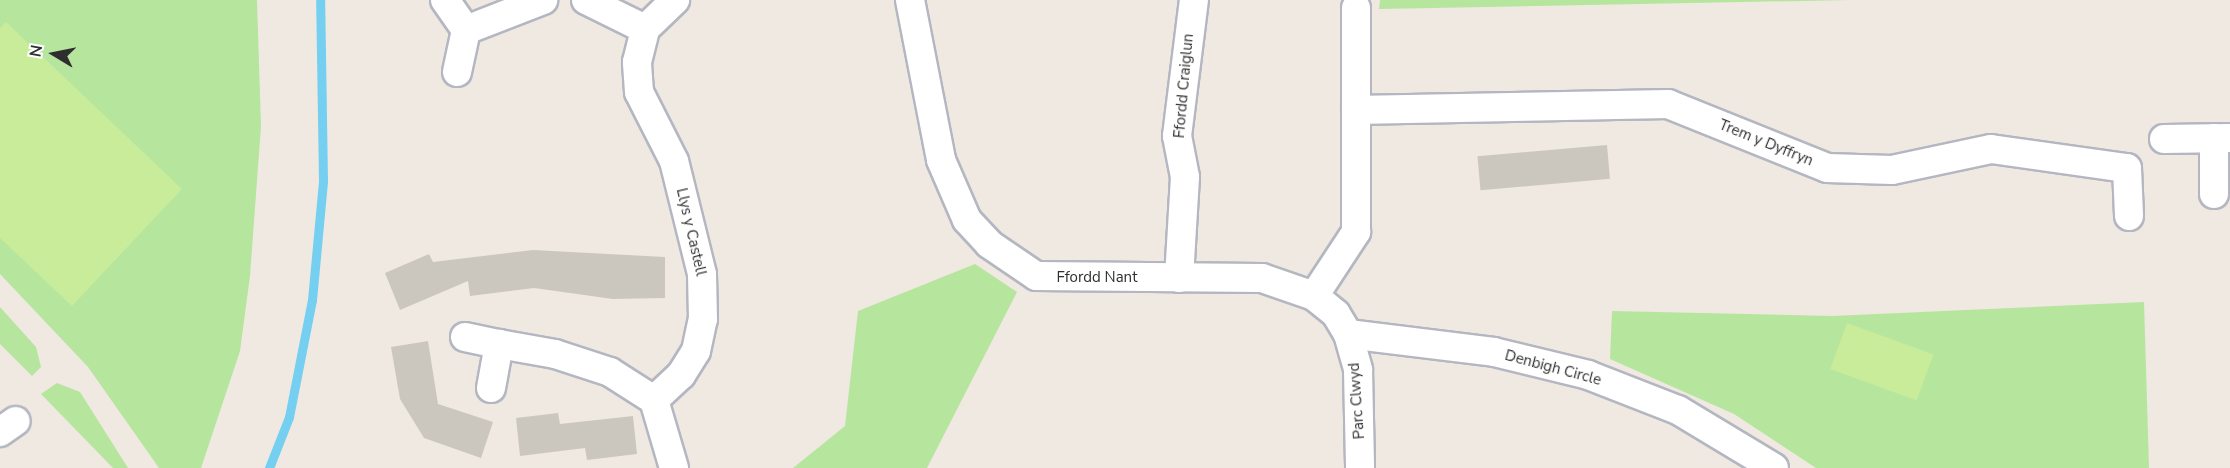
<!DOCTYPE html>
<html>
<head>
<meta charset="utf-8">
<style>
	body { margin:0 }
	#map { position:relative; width:2230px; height:468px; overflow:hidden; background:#efe9e1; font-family:"Nunito Sans",sans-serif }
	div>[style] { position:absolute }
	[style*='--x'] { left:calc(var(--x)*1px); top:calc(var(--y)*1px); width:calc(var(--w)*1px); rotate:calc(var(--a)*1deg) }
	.green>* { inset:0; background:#b6e59e }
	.pitch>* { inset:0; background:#c9ec9a; transform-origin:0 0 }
	.stream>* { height:9px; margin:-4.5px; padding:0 4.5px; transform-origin:4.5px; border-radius:4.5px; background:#75cff0 }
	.building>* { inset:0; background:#cbc7bf; transform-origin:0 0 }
	.roads { filter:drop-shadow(2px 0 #b4b7c1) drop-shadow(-2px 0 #b4b7c1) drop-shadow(0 2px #b4b7c1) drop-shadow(0 -2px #b4b7c1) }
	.street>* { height:28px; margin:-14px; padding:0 14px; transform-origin:14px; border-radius:14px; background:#fff }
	span { translate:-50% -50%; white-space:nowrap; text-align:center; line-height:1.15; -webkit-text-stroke:5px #fff; paint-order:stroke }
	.street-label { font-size:15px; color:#2e2e2e }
	.north { position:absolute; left:24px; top:24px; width:60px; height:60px; -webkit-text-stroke:4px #fff; paint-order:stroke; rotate:280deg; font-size:16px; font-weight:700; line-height:24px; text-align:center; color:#2e2e2e }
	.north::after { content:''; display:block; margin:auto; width:21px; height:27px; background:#2e2e2e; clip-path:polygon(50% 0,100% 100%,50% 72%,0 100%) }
</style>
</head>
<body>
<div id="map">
	<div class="green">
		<div style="clip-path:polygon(0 0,257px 0,261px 126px,250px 276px,240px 351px,201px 468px,159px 468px,88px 367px,0 274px)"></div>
		<div style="clip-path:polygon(1380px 0,1851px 0,1379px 9px)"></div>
		<div style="clip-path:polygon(975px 264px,1017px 292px,927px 468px,793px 468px,845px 426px,858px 311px)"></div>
		<div style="clip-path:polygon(2144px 302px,2149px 468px,1816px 468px,1734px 414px,1610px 359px,1612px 311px,1832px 316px)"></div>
		<div style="clip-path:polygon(0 307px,36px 347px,41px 367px,32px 376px,0 344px)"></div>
		<div style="clip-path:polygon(57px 383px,80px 392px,128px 468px,113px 468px,41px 394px)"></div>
	</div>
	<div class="pitch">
		<div style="clip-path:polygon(6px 22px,182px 189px,72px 306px,0 238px,0 28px)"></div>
		<div style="left:1847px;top:323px;width:92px;height:49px;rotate:20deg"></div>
	</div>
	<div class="stream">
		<div style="--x:269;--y:468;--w:55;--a:-68.6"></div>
		<div style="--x:289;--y:417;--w:119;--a:-78.9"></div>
		<div style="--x:312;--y:300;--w:120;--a:-84.7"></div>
		<div style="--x:323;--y:181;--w:181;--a:-90.9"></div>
	</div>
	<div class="building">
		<div style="left:1607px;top:145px;width:34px;height:130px;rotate:85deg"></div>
		<div style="clip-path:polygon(533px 250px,665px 257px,665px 298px,613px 299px,534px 288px,470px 296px,468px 281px,400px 310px,385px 273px,429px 254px,433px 262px)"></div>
		<div style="clip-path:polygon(428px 341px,438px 404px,493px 422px,481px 458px,424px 438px,400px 399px,391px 347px)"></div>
		<div style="clip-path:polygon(558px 413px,560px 424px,633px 416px,637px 454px,587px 460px,585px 448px,520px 456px,516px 418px)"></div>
	</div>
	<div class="roads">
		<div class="street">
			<div style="--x:445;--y:0;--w:37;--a:55"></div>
			<div style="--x:586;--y:0;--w:66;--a:26.2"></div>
			<div style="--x:910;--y:0;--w:163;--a:79"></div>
			<div style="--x:941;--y:160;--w:65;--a:66.6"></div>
			<div style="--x:967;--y:220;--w:33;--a:47"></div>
			<div style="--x:989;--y:244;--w:57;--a:34.2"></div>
			<div style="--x:1036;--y:276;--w:226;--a:0.5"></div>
			<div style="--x:1262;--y:278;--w:55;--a:19.1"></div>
			<div style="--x:1314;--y:296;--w:28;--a:39"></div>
			<div style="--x:1336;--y:314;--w:23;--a:59"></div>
			<div style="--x:1348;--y:334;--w:37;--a:74"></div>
			<div style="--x:1358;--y:370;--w:98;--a:88.8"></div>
			<div style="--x:457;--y:72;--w:43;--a:-77.9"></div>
			<div style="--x:466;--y:30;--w:83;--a:-21.3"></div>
			<div style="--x:1356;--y:110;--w:312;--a:-1.1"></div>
			<div style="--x:1668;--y:104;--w:171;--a:21.9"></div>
			<div style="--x:1827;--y:168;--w:65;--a:1.8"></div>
			<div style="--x:1892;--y:170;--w:101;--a:-12"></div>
			<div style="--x:1991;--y:149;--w:137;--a:8"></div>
			<div style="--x:2127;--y:168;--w:48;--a:87.6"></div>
			<div style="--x:2214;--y:138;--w:56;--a:90"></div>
			<div style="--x:2164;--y:139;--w:66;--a:-0.9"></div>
			<div style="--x:1179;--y:278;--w:101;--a:-86.6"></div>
			<div style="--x:1185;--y:177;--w:42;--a:-101"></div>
			<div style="--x:1177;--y:136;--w:137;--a:-82.9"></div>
			<div style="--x:1314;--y:296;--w:77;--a:-56.7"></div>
			<div style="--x:1356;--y:232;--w:224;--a:-90"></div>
			<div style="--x:1348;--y:334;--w:147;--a:7"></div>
			<div style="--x:1494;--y:352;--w:97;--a:13.7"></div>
			<div style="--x:1588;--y:375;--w:97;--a:21.3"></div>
			<div style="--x:1678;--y:410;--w:112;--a:31.1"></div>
			<div style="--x:465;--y:337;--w:35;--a:12"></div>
			<div style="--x:491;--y:388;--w:45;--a:-79.7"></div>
			<div style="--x:499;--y:344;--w:57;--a:10.1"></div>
			<div style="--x:555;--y:354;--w:58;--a:18.1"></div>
			<div style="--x:610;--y:372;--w:52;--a:32.5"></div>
			<div style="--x:0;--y:432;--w:19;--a:-35"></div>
			<div style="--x:674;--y:468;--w:71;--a:-106.4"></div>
			<div style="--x:654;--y:400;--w:37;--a:-43"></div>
			<div style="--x:681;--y:375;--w:28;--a:-58"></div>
			<div style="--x:696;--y:351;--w:33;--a:-78"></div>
			<div style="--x:703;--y:319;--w:45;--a:-91.3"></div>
			<div style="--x:702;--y:274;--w:116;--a:-103.9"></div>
			<div style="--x:674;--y:161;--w:77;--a:-116.9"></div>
			<div style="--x:639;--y:92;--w:30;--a:-94"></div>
			<div style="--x:637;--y:62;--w:34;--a:-76"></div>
			<div style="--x:645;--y:29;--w:42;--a:-44"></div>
		</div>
	</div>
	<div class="street-label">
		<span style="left:1184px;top:86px;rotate:-85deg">Ffordd Craiglun</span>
		<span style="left:1766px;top:143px;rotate:22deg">Trem y Dyffryn</span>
		<span style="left:691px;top:232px;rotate:77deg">Llys y Castell</span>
		<span style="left:1097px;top:278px">Ffordd Nant</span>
		<span style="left:1553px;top:368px;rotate:15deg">Denbigh Circle</span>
		<span style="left:1357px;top:401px;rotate:-94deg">Parc Clwyd</span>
	</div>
	<div class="north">N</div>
</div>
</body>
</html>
